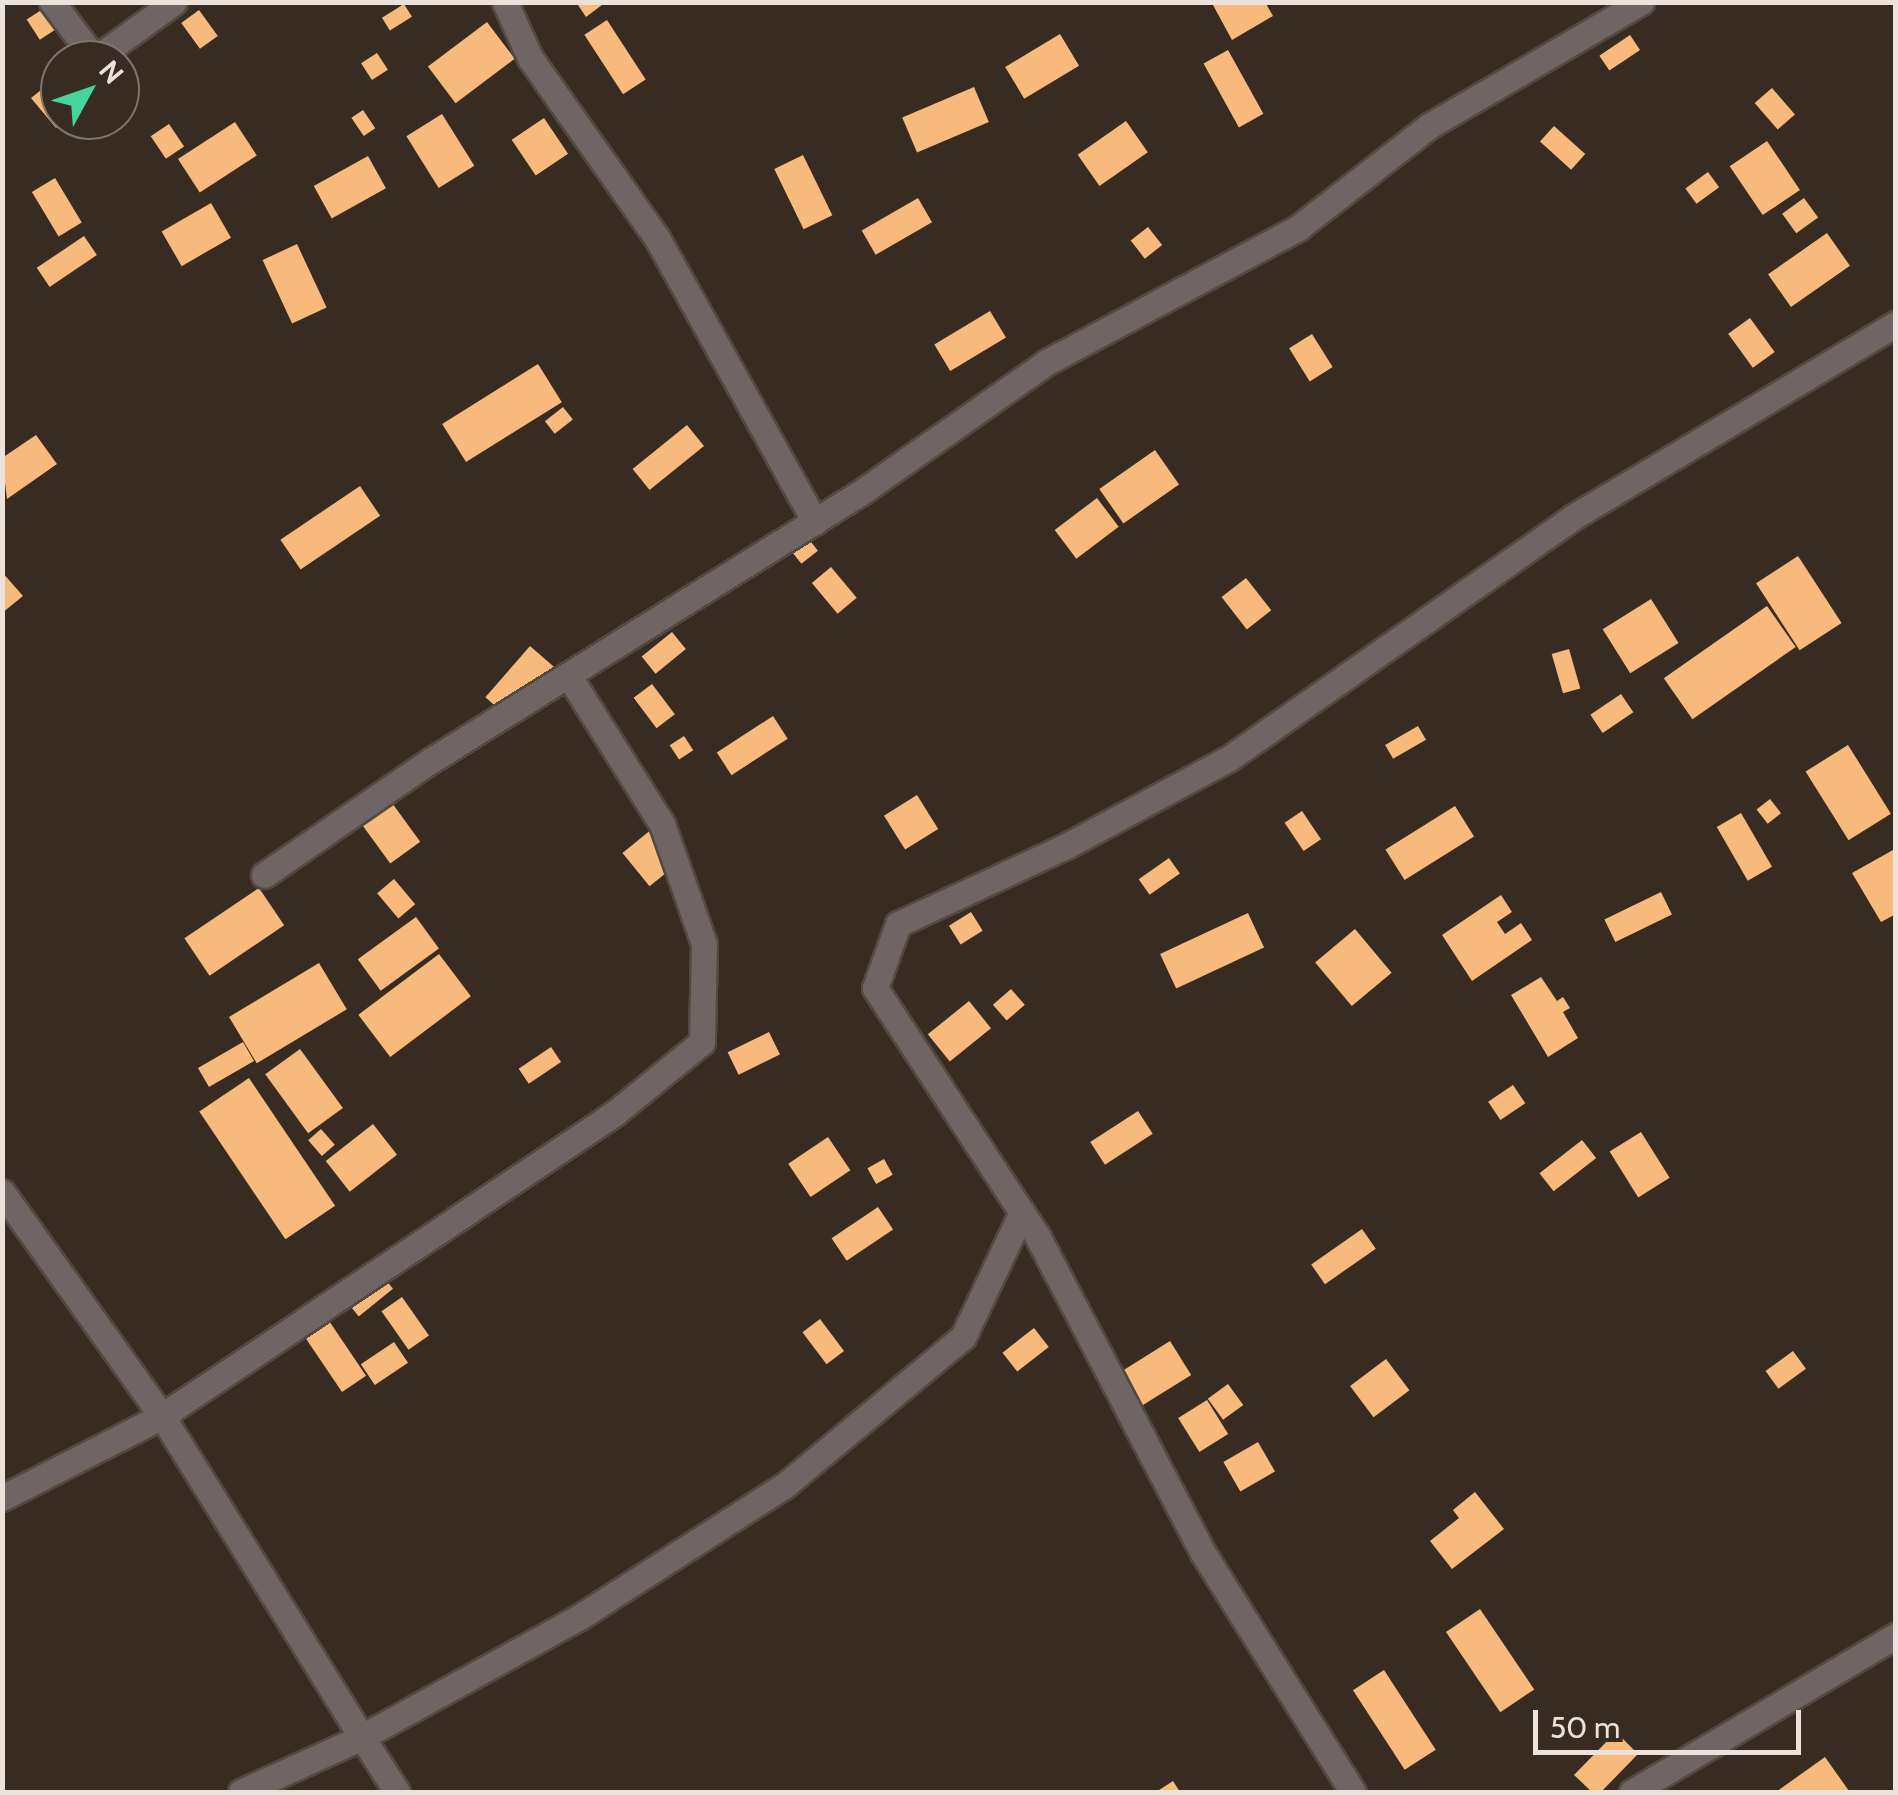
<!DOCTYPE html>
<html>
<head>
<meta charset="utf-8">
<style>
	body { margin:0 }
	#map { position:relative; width:1898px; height:1795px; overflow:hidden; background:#382c22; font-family:Cabin,sans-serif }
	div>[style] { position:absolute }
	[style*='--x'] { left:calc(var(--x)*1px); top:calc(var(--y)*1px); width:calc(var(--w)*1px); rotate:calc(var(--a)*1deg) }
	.building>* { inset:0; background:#f8b97c; transform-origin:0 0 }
	.roads { filter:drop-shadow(2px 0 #544940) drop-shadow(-2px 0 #544940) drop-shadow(0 2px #544940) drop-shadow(0 -2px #544940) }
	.minor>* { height:25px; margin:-12.5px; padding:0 12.5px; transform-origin:12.5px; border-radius:12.5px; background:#6e6564 }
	span { translate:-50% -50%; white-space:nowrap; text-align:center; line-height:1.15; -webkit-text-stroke:10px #382c22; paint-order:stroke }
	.frame { position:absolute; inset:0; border:5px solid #eae2db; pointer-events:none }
	.north { position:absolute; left:40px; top:40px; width:100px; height:100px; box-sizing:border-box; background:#382c22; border:2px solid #7f756c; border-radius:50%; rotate:50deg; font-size:28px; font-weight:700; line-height:40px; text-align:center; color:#eae2db }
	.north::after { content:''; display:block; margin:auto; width:35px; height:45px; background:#46d49e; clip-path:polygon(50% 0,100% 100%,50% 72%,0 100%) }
	.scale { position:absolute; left:1533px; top:1710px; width:268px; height:45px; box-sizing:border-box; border:5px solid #eae2db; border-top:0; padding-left:12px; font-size:30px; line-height:35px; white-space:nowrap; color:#eae2db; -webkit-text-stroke:8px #382c22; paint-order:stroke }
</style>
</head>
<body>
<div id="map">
	<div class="building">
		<div style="clip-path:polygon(576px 2px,606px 2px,586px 17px)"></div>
		<div style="clip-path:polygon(1265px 2px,1273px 16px,1232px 40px,1213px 5px)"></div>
		<div style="left:404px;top:4px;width:15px;height:26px;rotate:58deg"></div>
		<div style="left:46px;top:7px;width:24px;height:23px;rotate:57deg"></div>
		<div style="left:199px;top:10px;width:32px;height:22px;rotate:54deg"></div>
		<div style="left:607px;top:20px;width:71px;height:27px;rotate:57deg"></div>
		<div style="left:487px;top:22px;width:46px;height:74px;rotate:53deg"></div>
		<div style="left:1060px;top:34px;width:37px;height:64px;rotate:59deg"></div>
		<div style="left:1630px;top:35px;width:18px;height:37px;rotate:56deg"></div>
		<div style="left:1228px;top:50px;width:73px;height:28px;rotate:61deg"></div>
		<div style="left:377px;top:53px;width:20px;height:19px;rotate:57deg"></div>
		<div style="clip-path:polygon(60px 75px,60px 120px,67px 120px,56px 128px,31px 98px)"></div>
		<div style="left:974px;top:87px;width:38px;height:78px;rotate:67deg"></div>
		<div style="left:1772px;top:88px;width:35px;height:23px;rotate:49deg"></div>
		<div style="left:363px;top:110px;width:22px;height:14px;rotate:56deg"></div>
		<div style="left:442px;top:114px;width:61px;height:42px;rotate:58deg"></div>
		<div style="left:544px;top:118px;width:43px;height:39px;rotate:56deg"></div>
		<div style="left:1126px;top:121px;width:38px;height:59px;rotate:55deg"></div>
		<div style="left:235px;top:122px;width:40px;height:68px;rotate:57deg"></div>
		<div style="left:169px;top:124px;width:27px;height:22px;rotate:56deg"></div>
		<div style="left:1554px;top:126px;width:42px;height:21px;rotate:42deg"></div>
		<div style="left:1767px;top:141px;width:59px;height:45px;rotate:56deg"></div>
		<div style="left:803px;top:155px;width:67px;height:32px;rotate:64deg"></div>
		<div style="left:368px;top:156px;width:37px;height:62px;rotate:61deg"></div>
		<div style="left:1708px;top:172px;width:19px;height:28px;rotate:54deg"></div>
		<div style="left:55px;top:178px;width:52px;height:27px;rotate:59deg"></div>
		<div style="left:918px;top:198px;width:28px;height:65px;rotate:60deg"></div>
		<div style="left:1804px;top:198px;width:24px;height:27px;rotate:54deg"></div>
		<div style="left:211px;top:203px;width:40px;height:57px;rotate:60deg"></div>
		<div style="left:1148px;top:227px;width:23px;height:22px;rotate:52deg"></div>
		<div style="left:1827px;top:233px;width:40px;height:72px;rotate:55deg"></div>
		<div style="left:84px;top:236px;width:23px;height:57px;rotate:56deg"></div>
		<div style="left:297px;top:244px;width:70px;height:38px;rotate:65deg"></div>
		<div style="left:990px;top:311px;width:31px;height:65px;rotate:59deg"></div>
		<div style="left:1750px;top:318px;width:42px;height:27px;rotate:54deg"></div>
		<div style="left:1312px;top:334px;width:39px;height:27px;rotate:58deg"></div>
		<div style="left:538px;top:364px;width:45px;height:113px;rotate:58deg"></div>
		<div style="left:563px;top:407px;width:16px;height:23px;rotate:52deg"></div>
		<div style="left:687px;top:425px;width:27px;height:70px;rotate:51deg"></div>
		<div style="clip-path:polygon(36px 435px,57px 464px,7px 499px,2px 458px)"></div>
		<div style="left:1155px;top:450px;width:42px;height:68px;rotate:55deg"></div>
		<div style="left:360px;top:486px;width:36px;height:96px;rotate:56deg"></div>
		<div style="left:1097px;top:498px;width:36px;height:53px;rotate:53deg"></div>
		<div style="left:797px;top:524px;width:34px;height:21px;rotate:52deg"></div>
		<div style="left:1798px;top:556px;width:80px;height:50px;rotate:57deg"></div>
		<div style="left:831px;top:567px;width:40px;height:25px;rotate:50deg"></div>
		<div style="clip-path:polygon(2px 572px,23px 596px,2px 613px)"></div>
		<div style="left:1246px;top:578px;width:41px;height:31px;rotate:52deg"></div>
		<div style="left:1651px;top:599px;width:52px;height:57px;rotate:58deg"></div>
		<div style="left:1767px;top:606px;width:50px;height:126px;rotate:55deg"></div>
		<div style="left:672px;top:632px;width:22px;height:39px;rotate:51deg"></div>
		<div style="left:530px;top:646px;width:40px;height:68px;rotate:41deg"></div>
		<div style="left:1569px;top:649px;width:41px;height:18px;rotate:74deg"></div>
		<div style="left:652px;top:684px;width:38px;height:23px;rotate:53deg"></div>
		<div style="left:1621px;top:694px;width:22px;height:37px;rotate:56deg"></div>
		<div style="left:773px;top:716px;width:27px;height:67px;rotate:57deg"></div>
		<div style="left:1418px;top:726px;width:16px;height:38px;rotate:60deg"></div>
		<div style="left:684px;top:736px;width:17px;height:17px;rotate:57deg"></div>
		<div style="left:1848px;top:745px;width:81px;height:50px;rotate:58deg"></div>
		<div style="left:917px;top:795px;width:40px;height:39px;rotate:58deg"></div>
		<div style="left:1770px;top:799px;width:18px;height:17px;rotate:52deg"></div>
		<div style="left:392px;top:803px;width:48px;height:37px;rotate:54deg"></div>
		<div style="left:1455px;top:806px;width:36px;height:82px;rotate:58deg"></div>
		<div style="left:1302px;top:811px;width:34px;height:21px;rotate:56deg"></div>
		<div style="left:1741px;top:813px;width:62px;height:28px;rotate:60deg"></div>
		<div style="left:652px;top:829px;width:43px;height:38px;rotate:51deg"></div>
		<div style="clip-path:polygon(1893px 850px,1896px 914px,1881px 922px,1852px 873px)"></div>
		<div style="left:1169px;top:858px;width:19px;height:37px;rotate:55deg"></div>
		<div style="left:394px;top:879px;width:33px;height:22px;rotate:50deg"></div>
		<div style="left:259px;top:888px;width:45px;height:90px;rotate:56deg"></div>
		<div style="left:1661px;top:892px;width:25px;height:63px;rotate:64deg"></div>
		<div style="clip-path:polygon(1501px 895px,1512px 912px,1497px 922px,1505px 934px,1521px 923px,1532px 940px,1472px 981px,1442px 935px)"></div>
		<div style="left:971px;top:912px;width:22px;height:26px;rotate:58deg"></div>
		<div style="left:1248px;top:913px;width:38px;height:97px;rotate:65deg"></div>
		<div style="left:416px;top:917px;width:39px;height:72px;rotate:54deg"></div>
		<div style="left:1355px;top:929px;width:57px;height:52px;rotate:50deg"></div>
		<div style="left:439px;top:954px;width:53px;height:101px;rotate:53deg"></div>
		<div style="left:319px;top:963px;width:54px;height:105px;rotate:59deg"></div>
		<div style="clip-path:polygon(1541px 977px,1557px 1001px,1563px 997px,1570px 1008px,1563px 1012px,1578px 1038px,1548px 1057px,1511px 995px)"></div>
		<div style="left:1011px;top:989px;width:21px;height:24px;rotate:49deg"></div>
		<div style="left:969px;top:1001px;width:35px;height:53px;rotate:51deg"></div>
		<div style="left:769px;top:1032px;width:25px;height:46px;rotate:64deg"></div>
		<div style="left:243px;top:1042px;width:22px;height:52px;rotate:60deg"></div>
		<div style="left:551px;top:1047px;width:18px;height:39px;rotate:56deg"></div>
		<div style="left:300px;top:1049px;width:73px;height:43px;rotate:54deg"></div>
		<div style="left:249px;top:1078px;width:154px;height:60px;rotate:56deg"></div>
		<div style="left:1513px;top:1085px;width:22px;height:30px;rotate:56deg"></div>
		<div style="left:1138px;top:1111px;width:27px;height:57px;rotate:57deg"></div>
		<div style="left:373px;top:1124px;width:39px;height:60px;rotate:52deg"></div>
		<div style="left:321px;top:1129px;width:21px;height:17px;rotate:49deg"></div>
		<div style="left:1641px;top:1132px;width:54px;height:37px;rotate:58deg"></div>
		<div style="left:828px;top:1137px;width:40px;height:48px;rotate:56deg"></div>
		<div style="left:1582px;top:1140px;width:23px;height:54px;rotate:52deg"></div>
		<div style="left:884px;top:1159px;width:18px;height:19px;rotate:61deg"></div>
		<div style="left:878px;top:1207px;width:27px;height:56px;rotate:56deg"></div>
		<div style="left:1362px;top:1229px;width:24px;height:62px;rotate:55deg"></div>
		<div style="left:381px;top:1274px;width:19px;height:44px;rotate:51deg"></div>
		<div style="left:402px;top:1297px;width:47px;height:25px;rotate:55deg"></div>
		<div style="left:323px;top:1312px;width:77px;height:29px;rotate:56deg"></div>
		<div style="left:820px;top:1319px;width:40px;height:22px;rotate:53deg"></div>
		<div style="left:1034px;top:1328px;width:24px;height:40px;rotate:52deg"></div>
		<div style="left:1170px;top:1341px;width:40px;height:63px;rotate:58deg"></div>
		<div style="left:394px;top:1342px;width:25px;height:40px;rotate:56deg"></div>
		<div style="left:1793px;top:1351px;width:22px;height:34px;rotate:54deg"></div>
		<div style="left:1386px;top:1359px;width:39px;height:45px;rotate:53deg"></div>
		<div style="left:1228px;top:1384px;width:26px;height:25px;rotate:54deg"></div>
		<div style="left:1207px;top:1400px;width:40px;height:34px;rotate:58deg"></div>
		<div style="left:1258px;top:1442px;width:34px;height:40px;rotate:60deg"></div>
		<div style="clip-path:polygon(1475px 1492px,1504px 1529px,1452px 1569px,1430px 1541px,1459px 1518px,1453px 1510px)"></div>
		<div style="left:1480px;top:1609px;width:97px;height:41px;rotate:56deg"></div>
		<div style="left:1384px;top:1670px;width:95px;height:37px;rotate:57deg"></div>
		<div style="clip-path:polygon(1616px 1732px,1638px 1754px,1601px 1792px,1592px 1792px,1574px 1775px)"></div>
		<div style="clip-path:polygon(1825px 1757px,1849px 1791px,1776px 1792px)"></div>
		<div style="clip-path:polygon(1173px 1781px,1180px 1792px,1156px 1792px)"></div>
	</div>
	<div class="roads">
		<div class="minor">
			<div style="--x:52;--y:2;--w:71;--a:53"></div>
			<div style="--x:95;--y:59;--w:97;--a:-35.8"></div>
			<div style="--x:505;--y:2;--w:61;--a:65.9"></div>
			<div style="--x:530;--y:58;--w:220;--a:54.8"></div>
			<div style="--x:657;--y:238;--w:325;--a:60.9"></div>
			<div style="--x:570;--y:678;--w:173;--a:57.8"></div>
			<div style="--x:662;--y:824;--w:127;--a:70.7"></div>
			<div style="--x:704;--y:944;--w:98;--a:91.2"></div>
			<div style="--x:702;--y:1042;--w:112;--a:140.8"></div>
			<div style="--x:615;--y:1113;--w:545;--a:146.22"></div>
			<div style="--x:162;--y:1416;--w:378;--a:58.1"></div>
			<div style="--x:362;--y:1737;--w:247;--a:-28.9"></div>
			<div style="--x:578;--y:1618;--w:245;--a:-32.7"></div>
			<div style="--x:784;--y:1486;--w:233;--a:-39.8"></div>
			<div style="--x:963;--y:1337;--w:138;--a:-64.7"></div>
			<div style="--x:264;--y:875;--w:201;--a:-34.5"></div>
			<div style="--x:430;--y:761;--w:507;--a:-31.93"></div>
			<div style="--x:860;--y:493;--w:228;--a:-35"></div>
			<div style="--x:1047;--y:362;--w:285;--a:-28.1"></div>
			<div style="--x:1298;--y:228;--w:166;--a:-37.9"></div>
			<div style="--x:1429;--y:126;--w:246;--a:-30.3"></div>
			<div style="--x:2;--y:1192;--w:275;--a:54.5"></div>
			<div style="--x:162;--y:1416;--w:180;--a:152.9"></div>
			<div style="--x:241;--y:1792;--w:133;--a:-24.4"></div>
			<div style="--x:362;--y:1737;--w:65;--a:57.5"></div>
			<div style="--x:1353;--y:1792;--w:282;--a:-122.1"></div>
			<div style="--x:1203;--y:1553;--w:360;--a:-117.6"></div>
			<div style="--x:1036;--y:1234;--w:294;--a:-123.2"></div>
			<div style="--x:875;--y:988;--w:68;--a:-70.2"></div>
			<div style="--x:898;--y:924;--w:187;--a:-24.9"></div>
			<div style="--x:1068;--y:845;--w:182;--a:-28.3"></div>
			<div style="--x:1228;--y:759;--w:421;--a:-35"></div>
			<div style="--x:1573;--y:517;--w:376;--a:-30.9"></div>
			<div style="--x:1632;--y:1792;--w:307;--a:-30.7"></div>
		</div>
	</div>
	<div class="frame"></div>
	<div class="north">N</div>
	<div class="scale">50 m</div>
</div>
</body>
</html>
